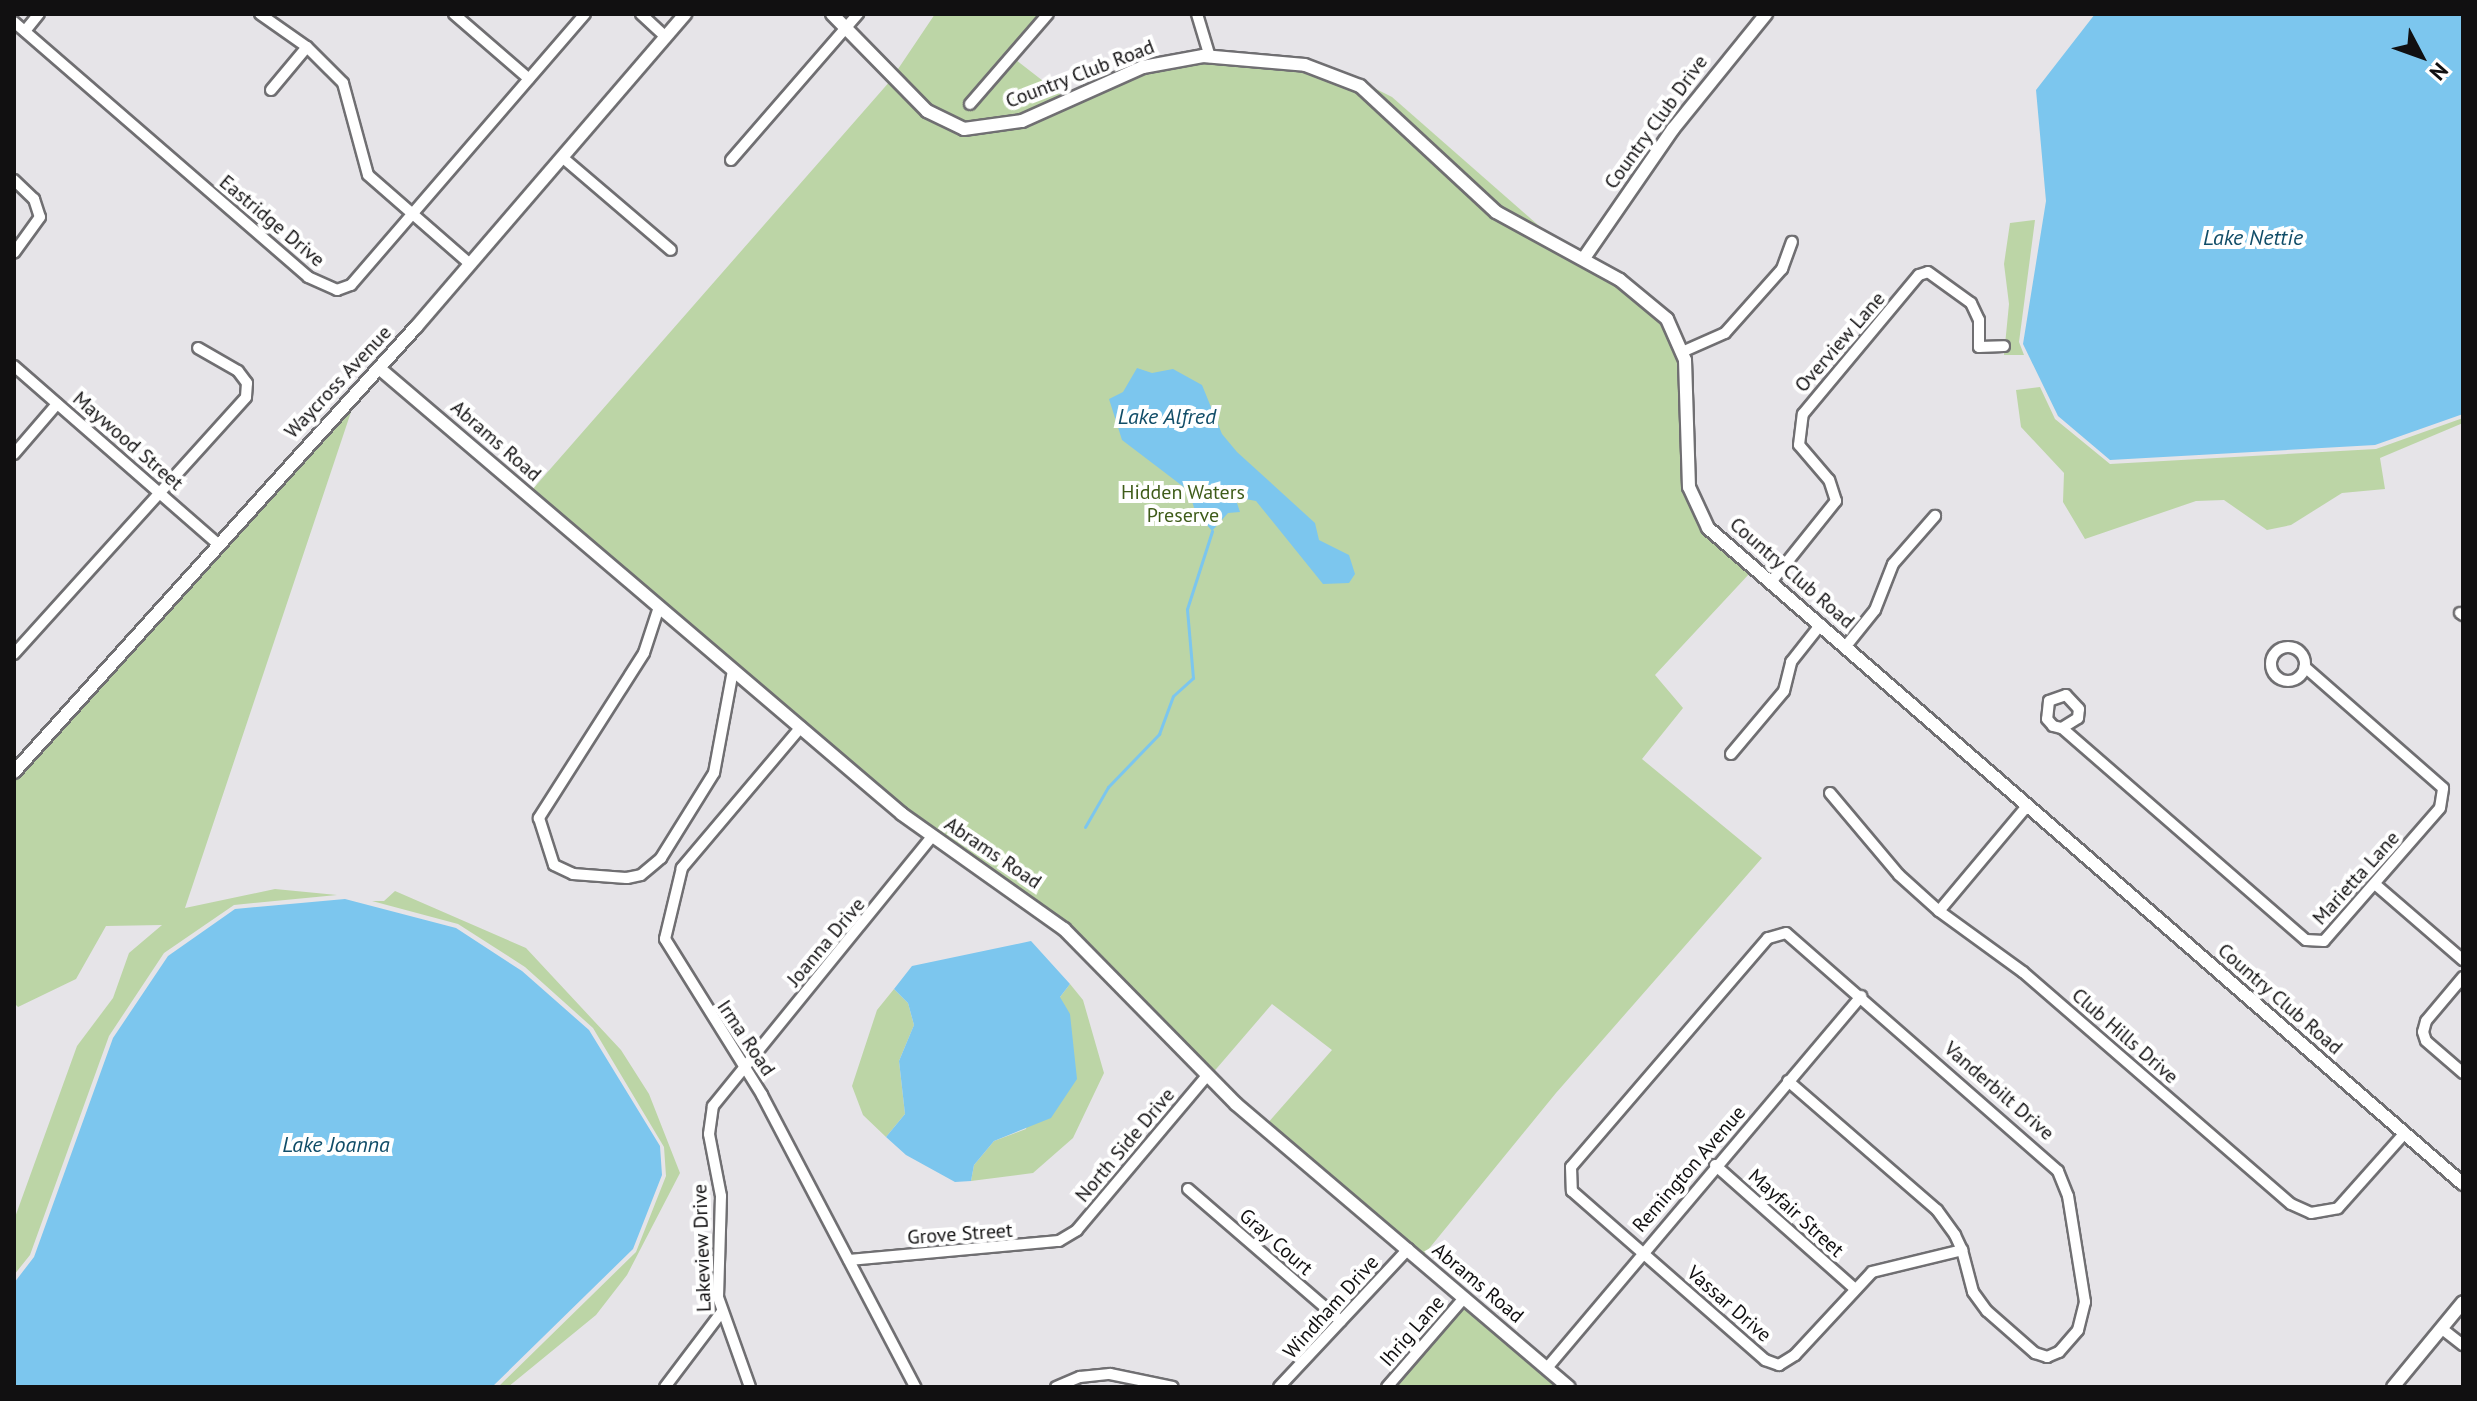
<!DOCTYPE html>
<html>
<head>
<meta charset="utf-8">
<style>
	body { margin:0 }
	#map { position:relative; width:2477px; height:1401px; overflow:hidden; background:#e6e4e8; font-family:"PT Sans",sans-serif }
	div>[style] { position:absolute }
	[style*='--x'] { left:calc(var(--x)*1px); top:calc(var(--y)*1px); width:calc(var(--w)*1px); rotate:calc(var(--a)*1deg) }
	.green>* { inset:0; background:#bcd5a6 }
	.water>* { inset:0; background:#7cc6ee }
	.stream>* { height:3px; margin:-1.5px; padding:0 1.5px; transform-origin:1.5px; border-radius:1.5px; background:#7cc6ee }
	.roads { filter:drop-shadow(2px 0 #706f72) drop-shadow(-2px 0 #706f72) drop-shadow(0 2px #706f72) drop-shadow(0 -2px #706f72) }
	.minor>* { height:10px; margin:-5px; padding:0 5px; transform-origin:5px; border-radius:5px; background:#fff }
	.minor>.ring { margin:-5px; padding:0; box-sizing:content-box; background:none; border:10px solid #fff; border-radius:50% }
	.tertiary>* { height:12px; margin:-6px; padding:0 6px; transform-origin:6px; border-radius:6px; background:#fff }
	span { translate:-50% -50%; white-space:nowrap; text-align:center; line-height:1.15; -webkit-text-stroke:8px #fff; paint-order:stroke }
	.street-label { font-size:20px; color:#111011 }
	.park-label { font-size:20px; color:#3f5c1a }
	.water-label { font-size:22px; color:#114d68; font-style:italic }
	.frame { position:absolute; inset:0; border:16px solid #111011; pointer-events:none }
	.north { position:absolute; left:2381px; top:16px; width:80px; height:80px; -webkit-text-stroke:6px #fff; paint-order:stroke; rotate:131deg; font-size:22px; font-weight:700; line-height:32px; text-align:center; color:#111011 }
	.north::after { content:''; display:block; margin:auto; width:28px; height:36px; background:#111011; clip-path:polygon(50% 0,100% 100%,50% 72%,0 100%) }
</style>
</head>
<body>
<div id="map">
	<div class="green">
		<div style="clip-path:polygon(935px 14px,1042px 14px,1016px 60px,1065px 98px,1020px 116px,964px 124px,930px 108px,896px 72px)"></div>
		<div style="clip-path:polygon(1203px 61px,1305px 70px,1358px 90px,1493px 216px,1618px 284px,1663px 322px,1680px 360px,1687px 500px,1704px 530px,1750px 573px,1655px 675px,1683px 708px,1642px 759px,1762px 858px,1556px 1093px,1423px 1256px,1267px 1124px,1332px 1050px,1272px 1004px,1211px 1075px,1067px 925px,905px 810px,531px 491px,891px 80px,936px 124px,975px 135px,1024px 126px,1145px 72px)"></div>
		<div style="clip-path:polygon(1364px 83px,1392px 97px,1554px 239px,1498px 208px)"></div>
		<div style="clip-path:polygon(2035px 220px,2019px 342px,2024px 355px,2004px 355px,2009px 304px,2004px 264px,2010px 223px)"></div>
		<div style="clip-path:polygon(2040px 387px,2055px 419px,2110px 464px,2376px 449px,2463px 418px,2463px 423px,2380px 458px,2385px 489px,2342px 493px,2291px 525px,2267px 530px,2224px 500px,2196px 501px,2085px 539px,2063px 502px,2064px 473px,2021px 427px,2016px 390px)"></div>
		<div style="clip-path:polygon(354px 403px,185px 908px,275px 889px,337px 895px,234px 905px,164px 953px,109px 1036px,30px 1255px,14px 1275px,14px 1220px,77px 1046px,113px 998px,129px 953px,162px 925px,106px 926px,76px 979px,18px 1007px,14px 1003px,14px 780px)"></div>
		<div style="clip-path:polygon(395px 891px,526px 948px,621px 1050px,649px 1094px,680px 1173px,627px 1275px,596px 1315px,508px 1387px,498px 1387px,636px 1252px,666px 1176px,664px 1147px,593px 1028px,525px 967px,458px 924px,372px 901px,384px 901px)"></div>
		<div style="clip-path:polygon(1070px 984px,1083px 1000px,1104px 1073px,1073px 1138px,1033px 1173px,971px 1181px,974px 1165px,994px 1141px,1026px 1129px,1060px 997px)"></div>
		<div style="clip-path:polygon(894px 989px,908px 1003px,914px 1025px,899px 1061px,905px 1114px,886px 1137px,863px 1115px,852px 1086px,877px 1010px)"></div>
		<div style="clip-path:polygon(1460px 1300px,1562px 1387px,1387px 1387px)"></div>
	</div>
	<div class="water">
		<div style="clip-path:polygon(2095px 14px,2463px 14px,2463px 414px,2375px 445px,2110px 460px,2058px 416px,2023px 344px,2046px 201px,2036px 90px)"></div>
		<div style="clip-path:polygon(1137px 368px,1152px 373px,1173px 369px,1202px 385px,1222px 434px,1237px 452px,1315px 523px,1319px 540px,1349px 555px,1355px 574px,1349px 583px,1323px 584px,1256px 501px,1235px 497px,1240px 512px,1228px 513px,1212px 531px,1195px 511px,1189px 491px,1122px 440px,1109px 399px,1123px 392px)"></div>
		<div style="clip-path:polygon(345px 899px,456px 928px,522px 971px,589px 1030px,660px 1146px,662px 1175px,633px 1249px,492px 1387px,14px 1387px,14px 1283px,34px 1257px,113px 1038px,168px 956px,235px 909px)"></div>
		<div style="clip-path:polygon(1031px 941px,1070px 984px,1060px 997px,1070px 1014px,1077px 1079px,1051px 1118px,994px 1141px,974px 1165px,971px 1181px,955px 1182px,906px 1155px,886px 1137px,905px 1114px,899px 1061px,914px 1025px,908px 1003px,894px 989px,912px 966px)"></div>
	</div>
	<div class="stream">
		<div style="--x:1085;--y:827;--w:46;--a:-60.1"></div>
		<div style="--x:1108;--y:787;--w:74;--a:-46.1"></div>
		<div style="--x:1159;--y:734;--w:40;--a:-69.8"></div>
		<div style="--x:1173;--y:696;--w:27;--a:-42"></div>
		<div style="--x:1193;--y:678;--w:69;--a:-95"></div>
		<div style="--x:1187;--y:609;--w:82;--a:-72.2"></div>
	</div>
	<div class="roads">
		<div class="minor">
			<div style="--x:260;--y:14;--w:57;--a:35.1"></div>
			<div style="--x:307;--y:47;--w:51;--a:45"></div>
			<div style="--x:343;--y:83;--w:95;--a:74.8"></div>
			<div style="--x:368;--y:175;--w:135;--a:41.1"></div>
			<div style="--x:454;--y:14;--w:99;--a:40.9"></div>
			<div style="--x:641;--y:14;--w:34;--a:43"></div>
			<div style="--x:1197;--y:14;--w:45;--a:73.2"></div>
			<div style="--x:14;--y:22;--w:389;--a:40.9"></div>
			<div style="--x:308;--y:277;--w:32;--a:24"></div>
			<div style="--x:337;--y:290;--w:15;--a:-20"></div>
			<div style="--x:351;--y:285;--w:358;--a:-49.2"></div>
			<div style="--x:25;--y:31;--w:22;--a:-51"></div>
			<div style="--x:271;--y:90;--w:56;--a:-50.1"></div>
			<div style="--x:970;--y:104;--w:119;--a:-49.1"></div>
			<div style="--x:562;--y:157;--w:143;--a:40.5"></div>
			<div style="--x:731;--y:160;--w:194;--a:-49"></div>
			<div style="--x:14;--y:180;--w:28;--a:44"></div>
			<div style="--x:34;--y:199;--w:19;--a:72"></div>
			<div style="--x:40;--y:217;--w:44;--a:125.8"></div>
			<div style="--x:1682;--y:352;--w:47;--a:-23.8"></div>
			<div style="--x:1725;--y:333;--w:86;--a:-48.3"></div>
			<div style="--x:1782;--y:269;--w:29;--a:-70"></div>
			<div style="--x:14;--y:366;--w:271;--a:41.1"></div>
			<div style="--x:14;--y:454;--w:66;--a:-49.3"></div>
			<div style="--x:1771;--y:582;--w:104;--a:-51.3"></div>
			<div style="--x:1836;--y:501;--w:22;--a:-108"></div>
			<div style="--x:1829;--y:480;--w:46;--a:-130.6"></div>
			<div style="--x:1799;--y:445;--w:31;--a:-83"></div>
			<div style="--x:1803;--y:414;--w:181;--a:-50.2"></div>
			<div style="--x:1919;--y:275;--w:9;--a:-18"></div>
			<div style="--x:1928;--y:272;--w:53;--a:35.8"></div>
			<div style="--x:1971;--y:303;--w:19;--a:65"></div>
			<div style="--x:1979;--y:320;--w:27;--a:90"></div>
			<div style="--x:1979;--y:347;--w:25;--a:-2"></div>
			<div style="--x:659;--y:607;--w:48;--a:108.1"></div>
			<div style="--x:644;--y:653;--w:196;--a:122.5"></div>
			<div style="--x:539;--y:818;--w:49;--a:72.3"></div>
			<div style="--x:554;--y:865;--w:21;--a:25"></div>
			<div style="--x:573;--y:874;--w:54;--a:4.2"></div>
			<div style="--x:627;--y:878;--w:14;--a:-12"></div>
			<div style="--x:641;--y:875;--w:26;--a:-40"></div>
			<div style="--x:661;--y:858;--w:100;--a:-58.1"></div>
			<div style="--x:714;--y:773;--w:105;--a:-79.5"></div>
			<div style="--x:2460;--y:613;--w:4;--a:34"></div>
			<div style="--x:1846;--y:646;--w:46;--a:-51.1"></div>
			<div style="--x:1875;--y:610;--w:49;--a:-68.6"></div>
			<div style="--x:1893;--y:564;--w:64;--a:-48.8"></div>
			<div class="ring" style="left:2271px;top:647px;width:24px;height:24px"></div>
			<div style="--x:14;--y:654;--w:346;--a:-47.9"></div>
			<div style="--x:246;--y:397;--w:14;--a:-86"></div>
			<div style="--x:247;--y:383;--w:15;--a:-127"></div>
			<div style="--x:238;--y:371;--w:46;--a:-150.1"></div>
			<div style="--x:801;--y:727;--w:185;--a:130.2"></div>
			<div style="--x:682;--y:868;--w:73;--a:103.5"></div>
			<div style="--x:665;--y:939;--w:184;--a:58.1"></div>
			<div style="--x:762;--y:1095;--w:330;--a:62.3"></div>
			<div style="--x:2062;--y:728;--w:19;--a:-32"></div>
			<div style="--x:2078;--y:718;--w:9;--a:-84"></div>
			<div style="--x:2079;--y:709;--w:19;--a:-133"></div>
			<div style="--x:2066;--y:695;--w:18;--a:161"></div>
			<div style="--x:2049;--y:701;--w:18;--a:96"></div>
			<div style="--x:2047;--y:719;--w:9;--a:49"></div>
			<div style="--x:2053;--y:726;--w:9;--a:13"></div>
			<div style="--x:2062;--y:728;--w:323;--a:41"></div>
			<div style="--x:2306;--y:940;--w:18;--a:3"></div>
			<div style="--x:2324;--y:941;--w:176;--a:-48.9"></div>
			<div style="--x:2440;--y:808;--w:20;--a:-81"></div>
			<div style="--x:2443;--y:788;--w:184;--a:-138.8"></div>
			<div style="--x:1731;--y:754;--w:82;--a:-49.9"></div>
			<div style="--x:1784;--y:691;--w:30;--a:-76"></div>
			<div style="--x:1791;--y:662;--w:48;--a:-51.7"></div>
			<div style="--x:1830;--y:793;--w:107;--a:49.9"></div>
			<div style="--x:1899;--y:875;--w:54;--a:42"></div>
			<div style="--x:1939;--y:911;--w:104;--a:36"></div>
			<div style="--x:2023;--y:972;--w:354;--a:40.9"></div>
			<div style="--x:2291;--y:1204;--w:22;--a:24"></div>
			<div style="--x:2311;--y:1213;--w:27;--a:-10"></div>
			<div style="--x:2338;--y:1208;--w:98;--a:-48.3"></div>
			<div style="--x:2376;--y:885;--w:115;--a:40.8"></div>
			<div style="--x:1939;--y:911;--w:138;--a:-50"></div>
			<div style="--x:2463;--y:977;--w:57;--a:130.1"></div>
			<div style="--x:2426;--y:1021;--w:11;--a:105"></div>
			<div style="--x:2423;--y:1032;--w:9;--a:72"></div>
			<div style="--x:2426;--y:1041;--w:49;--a:40.9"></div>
			<div style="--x:1788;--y:1081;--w:197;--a:40.9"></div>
			<div style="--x:1937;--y:1210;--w:31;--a:54"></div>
			<div style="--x:1955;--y:1235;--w:17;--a:65"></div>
			<div style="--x:1962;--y:1250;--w:43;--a:75.3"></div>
			<div style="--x:1973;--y:1292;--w:24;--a:54"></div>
			<div style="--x:1987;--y:1311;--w:64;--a:41.2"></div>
			<div style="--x:2035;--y:1353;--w:13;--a:18"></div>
			<div style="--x:2047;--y:1357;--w:13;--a:-23"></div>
			<div style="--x:2059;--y:1352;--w:29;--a:-49"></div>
			<div style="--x:2078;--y:1330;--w:29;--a:-76"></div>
			<div style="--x:2085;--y:1302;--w:107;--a:-99.1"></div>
			<div style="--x:2068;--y:1196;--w:27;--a:-112"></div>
			<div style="--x:2058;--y:1171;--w:361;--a:-138.8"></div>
			<div style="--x:1786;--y:933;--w:19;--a:164"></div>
			<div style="--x:1768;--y:938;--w:302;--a:130.7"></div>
			<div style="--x:1571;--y:1167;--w:24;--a:88"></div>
			<div style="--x:1572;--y:1191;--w:257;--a:41.2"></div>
			<div style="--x:1765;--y:1360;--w:15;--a:20"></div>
			<div style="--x:1779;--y:1365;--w:19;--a:-32"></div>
			<div style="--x:1795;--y:1355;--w:113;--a:-47.1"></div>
			<div style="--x:1872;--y:1272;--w:93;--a:-13.7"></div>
			<div style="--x:1715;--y:1165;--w:184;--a:41.5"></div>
			<div style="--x:1188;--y:1189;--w:202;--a:40.8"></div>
			<div style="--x:849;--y:1260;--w:211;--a:-5.2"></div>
			<div style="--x:1059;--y:1241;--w:21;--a:-31"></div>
			<div style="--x:1077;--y:1230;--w:200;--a:-49.9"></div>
			<div style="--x:2441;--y:1328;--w:28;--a:38"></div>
			<div style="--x:1547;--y:1368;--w:487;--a:-49.8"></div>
			<div style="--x:665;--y:1387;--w:93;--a:-52.9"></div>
			<div style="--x:750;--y:1387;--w:96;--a:-109.6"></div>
			<div style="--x:718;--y:1297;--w:101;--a:-88.3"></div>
			<div style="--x:721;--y:1196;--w:63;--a:-101"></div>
			<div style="--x:709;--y:1134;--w:28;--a:-82"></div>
			<div style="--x:713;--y:1106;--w:347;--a:-50.9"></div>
			<div style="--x:1056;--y:1387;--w:26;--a:-23"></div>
			<div style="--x:1080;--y:1377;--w:30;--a:-6"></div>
			<div style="--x:1110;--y:1374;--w:64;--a:11.7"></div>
			<div style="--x:1279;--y:1387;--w:189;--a:-46.9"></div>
			<div style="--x:1387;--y:1387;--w:118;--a:-49.1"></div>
		</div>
		<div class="tertiary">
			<div style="--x:832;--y:14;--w:136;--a:45.6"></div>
			<div style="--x:927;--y:111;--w:41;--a:25.9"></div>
			<div style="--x:964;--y:129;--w:59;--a:-7.9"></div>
			<div style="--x:1022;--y:121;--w:133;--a:-24.1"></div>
			<div style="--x:1143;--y:67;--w:61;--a:-10.4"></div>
			<div style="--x:1203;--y:56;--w:102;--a:5"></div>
			<div style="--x:1305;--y:65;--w:59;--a:20.9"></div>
			<div style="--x:1360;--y:86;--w:185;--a:42.8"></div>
			<div style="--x:1496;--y:212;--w:141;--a:28.7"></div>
			<div style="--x:1620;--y:280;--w:61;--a:39.7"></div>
			<div style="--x:1667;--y:319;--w:45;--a:66.3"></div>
			<div style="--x:1685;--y:360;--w:127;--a:88.2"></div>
			<div style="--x:1689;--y:487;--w:45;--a:65.1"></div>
			<div style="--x:1708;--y:528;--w:1000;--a:40.99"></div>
			<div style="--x:1584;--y:258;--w:157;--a:-55.4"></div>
			<div style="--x:1673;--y:129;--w:148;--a:-51"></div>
			<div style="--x:379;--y:368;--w:687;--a:40.46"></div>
			<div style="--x:902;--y:814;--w:199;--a:35.4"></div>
			<div style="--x:1064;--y:929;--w:245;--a:45.5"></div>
			<div style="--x:1236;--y:1104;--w:437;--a:40.4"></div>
			<div style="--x:14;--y:772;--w:600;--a:-47.91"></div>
			<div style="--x:416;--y:327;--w:413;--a:-49.3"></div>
			<div style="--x:2393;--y:1387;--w:110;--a:-50.5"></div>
		</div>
	</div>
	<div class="street-label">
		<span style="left:1080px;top:74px;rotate:-21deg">Country Club Road</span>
		<span style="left:1656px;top:122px;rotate:-54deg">Country Club Drive</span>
		<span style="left:272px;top:221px;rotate:40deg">Eastridge Drive</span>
		<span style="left:1840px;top:342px;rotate:-49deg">Overview Lane</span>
		<span style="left:338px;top:382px;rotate:-47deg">Waycross Avenue</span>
		<span style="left:128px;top:441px;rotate:41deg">Maywood Street</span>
		<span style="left:496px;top:441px;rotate:41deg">Abrams Road</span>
		<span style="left:1792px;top:573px;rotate:41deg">Country Club Road</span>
		<span style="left:993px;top:853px;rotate:34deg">Abrams Road</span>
		<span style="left:2356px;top:878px;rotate:-48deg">Marietta Lane</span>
		<span style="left:826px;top:942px;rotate:-50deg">Joanna Drive</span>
		<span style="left:2280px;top:999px;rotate:41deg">Country Club Road</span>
		<span style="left:2125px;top:1036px;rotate:41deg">Club Hills Drive</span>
		<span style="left:746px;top:1038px;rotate:56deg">Irma Road</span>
		<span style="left:1999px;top:1091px;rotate:41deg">Vanderbilt Drive</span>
		<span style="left:1125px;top:1145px;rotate:-50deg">North Side Drive</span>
		<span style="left:1689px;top:1169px;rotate:-49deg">Remington Avenue</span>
		<span style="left:1796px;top:1213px;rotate:42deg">Mayfair Street</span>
		<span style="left:960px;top:1234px;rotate:-4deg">Grove Street</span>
		<span style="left:1276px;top:1242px;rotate:41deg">Gray Court</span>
		<span style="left:702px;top:1248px;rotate:-92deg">Lakeview Drive</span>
		<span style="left:1478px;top:1283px;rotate:40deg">Abrams Road</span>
		<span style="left:1729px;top:1304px;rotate:41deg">Vassar Drive</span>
		<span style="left:1331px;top:1307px;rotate:-48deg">Windham Drive</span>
		<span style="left:1412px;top:1331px;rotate:-49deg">Ihrig Lane</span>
	</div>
	<div class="park-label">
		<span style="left:1183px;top:504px">Hidden Waters<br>Preserve</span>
	</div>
	<div class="water-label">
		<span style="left:2253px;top:238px">Lake Nettie</span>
		<span style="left:1167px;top:417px">Lake Alfred</span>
		<span style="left:336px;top:1145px">Lake Joanna</span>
	</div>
	<div class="frame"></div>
	<div class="north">N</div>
</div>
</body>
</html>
